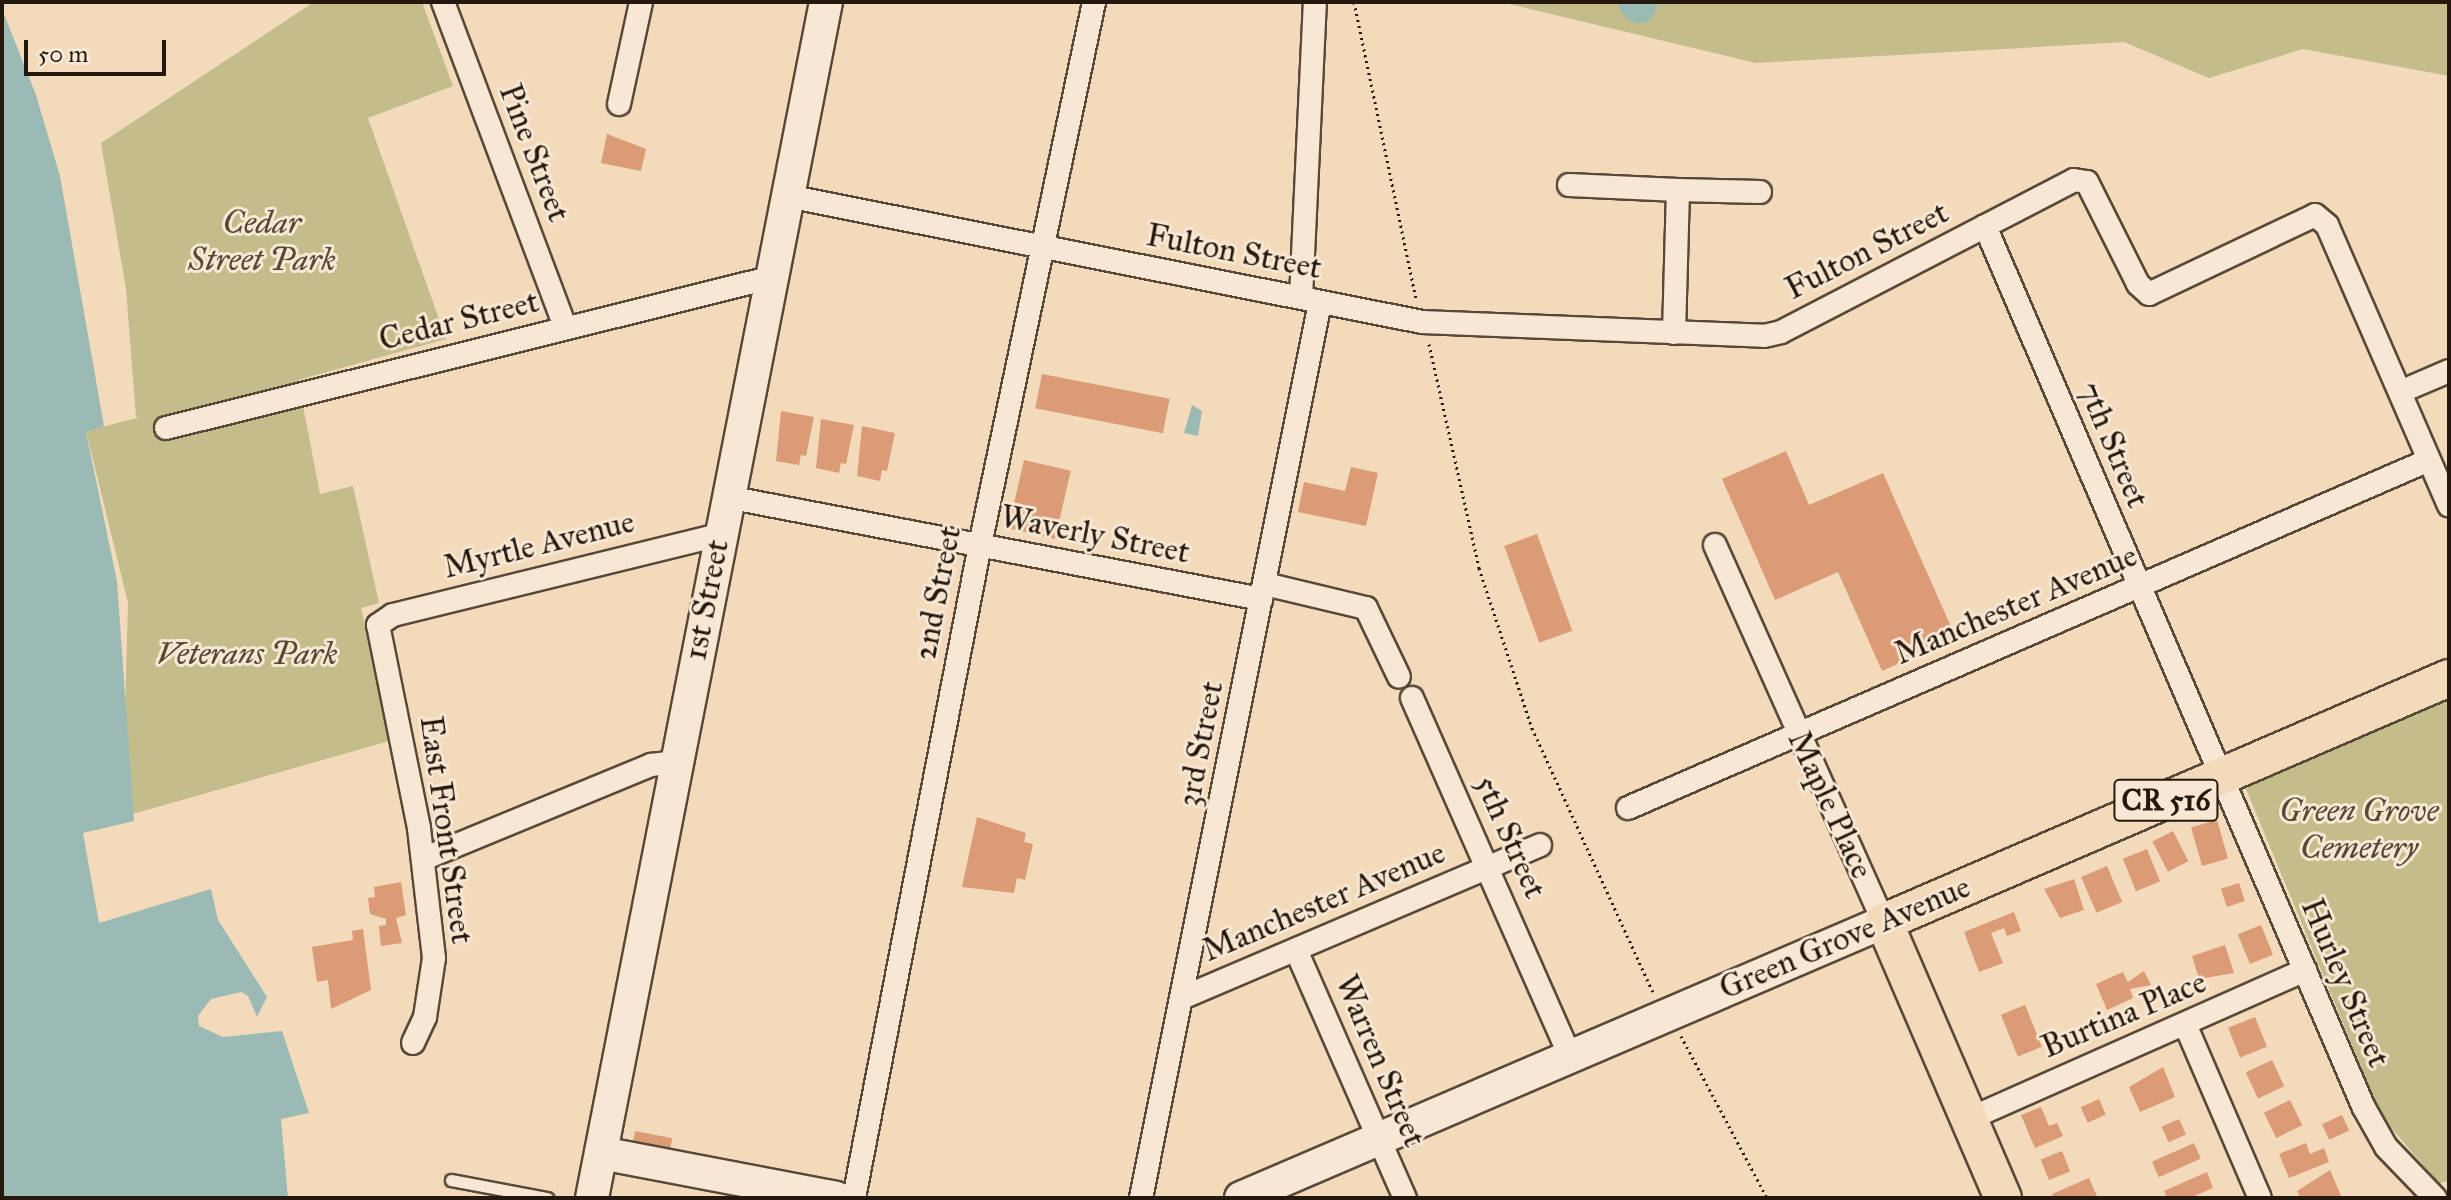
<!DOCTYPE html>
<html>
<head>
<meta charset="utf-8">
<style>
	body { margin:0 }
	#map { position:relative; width:2451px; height:1200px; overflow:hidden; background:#f2dabb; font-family:"IM FELL Great Primer",serif }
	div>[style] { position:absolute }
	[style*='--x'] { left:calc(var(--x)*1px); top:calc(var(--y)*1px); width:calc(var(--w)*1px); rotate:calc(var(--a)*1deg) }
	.green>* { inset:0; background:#c2bd8b }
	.water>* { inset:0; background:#9bbab4 }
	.river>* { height:34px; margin:-17px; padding:0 17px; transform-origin:17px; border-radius:17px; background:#9bbab4 }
	.building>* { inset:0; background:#da9b76; transform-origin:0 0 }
	.path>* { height:3px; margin-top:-1.5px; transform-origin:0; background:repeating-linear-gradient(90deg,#25180d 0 2px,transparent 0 6px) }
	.roads { filter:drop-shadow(2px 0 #584838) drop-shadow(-2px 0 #584838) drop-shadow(0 2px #584838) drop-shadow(0 -2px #584838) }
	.lane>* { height:11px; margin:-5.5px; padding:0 5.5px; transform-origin:5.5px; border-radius:5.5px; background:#f7e7d3 }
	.street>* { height:22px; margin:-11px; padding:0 11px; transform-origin:11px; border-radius:11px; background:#f7e7d3 }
	.secondary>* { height:32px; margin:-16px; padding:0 16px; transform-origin:16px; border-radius:16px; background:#f7e7d3 }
	.primary>* { height:36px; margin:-18px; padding:0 18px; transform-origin:18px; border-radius:18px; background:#f2dabb }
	span { translate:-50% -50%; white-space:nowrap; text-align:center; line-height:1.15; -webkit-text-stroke:6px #f7e7d3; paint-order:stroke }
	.shield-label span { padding:2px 6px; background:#f7e7d3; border:2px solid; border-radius:6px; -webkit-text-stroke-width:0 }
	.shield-label { font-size:30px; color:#25180d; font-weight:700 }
	.street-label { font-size:32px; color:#25180d }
	.park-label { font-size:32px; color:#544a33; font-style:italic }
	.frame { position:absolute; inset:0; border:4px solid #25180d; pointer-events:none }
	.scale { position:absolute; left:24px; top:40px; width:142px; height:36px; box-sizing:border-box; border:4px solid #25180d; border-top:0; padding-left:10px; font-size:24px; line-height:28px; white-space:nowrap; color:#25180d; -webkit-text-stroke:6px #f7e7d3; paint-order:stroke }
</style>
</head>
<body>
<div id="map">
	<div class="green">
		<div style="clip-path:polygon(314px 2px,422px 2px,453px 86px,368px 118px,446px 339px,298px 380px,320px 494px,353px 486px,379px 603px,361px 608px,393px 740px,122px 817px,128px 603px,86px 431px,141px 417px,136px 417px,126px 289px,101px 143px)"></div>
		<div style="clip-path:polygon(1501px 2px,2449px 2px,2449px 76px,2303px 49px,2209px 78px,2124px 42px,1756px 63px)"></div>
		<div style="clip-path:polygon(2449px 694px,2449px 1180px,2439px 1184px,2382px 1117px,2244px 784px)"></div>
	</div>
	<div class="water">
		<div style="clip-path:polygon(2px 9px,36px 95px,60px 176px,104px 426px,86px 432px,117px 581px,134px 821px,83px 833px,99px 923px,211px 889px,218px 920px,267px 997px,257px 1017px,248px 996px,241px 992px,211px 999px,198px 1016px,199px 1026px,223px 1037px,282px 1031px,309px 1113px,281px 1119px,288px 1198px,2px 1198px)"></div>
		<div style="clip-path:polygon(1192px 405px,1202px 411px,1198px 436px,1184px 433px)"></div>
	</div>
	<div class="river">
		<div style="--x:1635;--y:2;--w:6;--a:45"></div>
	</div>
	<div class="building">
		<div style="clip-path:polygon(607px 134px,646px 149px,641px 171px,601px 163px)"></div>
		<div style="left:1042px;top:374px;width:130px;height:35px;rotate:11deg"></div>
		<div style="clip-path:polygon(781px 411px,814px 417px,806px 456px,801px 455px,799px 465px,776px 461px)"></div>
		<div style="clip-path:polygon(821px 419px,854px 425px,846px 464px,841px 463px,839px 473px,816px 468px)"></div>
		<div style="clip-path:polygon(862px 426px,895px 433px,887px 471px,882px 470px,880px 481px,857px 476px)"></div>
		<div style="clip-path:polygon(1786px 451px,1809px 505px,1883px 473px,1956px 638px,1882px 671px,1838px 572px,1775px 600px,1722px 479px)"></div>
		<div style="left:1024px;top:460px;width:48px;height:70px;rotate:13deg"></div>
		<div style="clip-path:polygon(1351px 467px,1378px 473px,1366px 526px,1298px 512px,1304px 482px,1345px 491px)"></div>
		<div style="left:1537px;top:534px;width:103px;height:35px;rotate:70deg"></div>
		<div style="clip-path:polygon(977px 817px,1026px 833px,1024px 842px,1033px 844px,1025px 880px,1017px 878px,1014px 893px,962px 887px)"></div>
		<div style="left:2217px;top:820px;width:40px;height:27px;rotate:74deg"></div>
		<div style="left:2173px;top:831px;width:34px;height:23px;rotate:63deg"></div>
		<div style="left:2147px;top:849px;width:35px;height:26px;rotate:68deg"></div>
		<div style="left:2107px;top:866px;width:39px;height:28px;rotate:67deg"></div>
		<div style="clip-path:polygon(2074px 879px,2084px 910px,2060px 918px,2044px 889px)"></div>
		<div style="clip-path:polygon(401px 882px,406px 915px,396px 918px,402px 943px,381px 946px,379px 926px,386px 925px,386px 919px,370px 914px,368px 898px,375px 897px,374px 887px)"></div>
		<div style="left:2239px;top:883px;width:19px;height:19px;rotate:72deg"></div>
		<div style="clip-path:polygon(2014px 912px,2021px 931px,2007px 936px,2004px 928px,1991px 933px,2003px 963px,1979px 972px,1964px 932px)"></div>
		<div style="left:2261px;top:925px;width:32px;height:25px;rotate:68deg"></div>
		<div style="clip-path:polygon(363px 929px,371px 990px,331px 1009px,328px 980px,317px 982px,312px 947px,353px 940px,352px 931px)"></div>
		<div style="clip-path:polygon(2225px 945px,2234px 973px,2199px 979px,2192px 956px)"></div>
		<div style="clip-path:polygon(2144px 971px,2151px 985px,2130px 989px,2133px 998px,2107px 1010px,2096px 984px,2123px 972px,2128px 982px)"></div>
		<div style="left:2025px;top:1005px;width:45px;height:26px;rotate:68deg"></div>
		<div style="left:2255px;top:1017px;width:32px;height:29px;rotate:68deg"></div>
		<div style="left:2272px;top:1060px;width:29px;height:29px;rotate:65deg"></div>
		<div style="clip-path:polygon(2163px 1067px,2175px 1097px,2140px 1112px,2129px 1087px)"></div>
		<div style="left:2099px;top:1099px;width:17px;height:20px;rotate:66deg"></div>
		<div style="left:2290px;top:1100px;width:28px;height:29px;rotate:64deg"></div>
		<div style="clip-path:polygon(2041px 1107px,2049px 1126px,2057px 1123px,2063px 1136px,2035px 1148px,2021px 1115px)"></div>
		<div style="left:2342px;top:1115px;width:17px;height:22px;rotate:65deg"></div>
		<div style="left:2179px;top:1119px;width:17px;height:19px;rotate:66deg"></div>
		<div style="left:635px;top:1131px;width:38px;height:13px;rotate:11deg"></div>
		<div style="left:2194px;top:1143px;width:17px;height:46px;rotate:66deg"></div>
		<div style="clip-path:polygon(2306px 1143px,2310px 1154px,2324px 1148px,2329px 1162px,2289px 1178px,2279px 1154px)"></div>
		<div style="left:2062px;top:1151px;width:22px;height:23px;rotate:68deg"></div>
		<div style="clip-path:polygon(2330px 1170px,2342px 1198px,2301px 1198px,2297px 1191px)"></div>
		<div style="clip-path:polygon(2207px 1172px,2213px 1188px,2190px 1198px,2167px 1198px,2164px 1191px)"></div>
		<div style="clip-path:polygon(2089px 1178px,2097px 1196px,2053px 1198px,2052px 1194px)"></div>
	</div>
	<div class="path">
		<div style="--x:1354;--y:2;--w:302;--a:78.2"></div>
		<div style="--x:1429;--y:344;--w:230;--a:77.4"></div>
		<div style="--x:1479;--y:568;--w:169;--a:71.7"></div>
		<div style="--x:1532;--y:728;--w:290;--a:65.4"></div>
		<div style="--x:1681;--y:1036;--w:183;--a:62"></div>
	</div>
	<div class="roads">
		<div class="lane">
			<div style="--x:451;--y:1180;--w:98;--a:10.6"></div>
		</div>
		<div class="street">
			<div style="--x:443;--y:2;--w:347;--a:69.4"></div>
			<div style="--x:619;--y:104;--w:104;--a:-77.8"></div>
			<div style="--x:1569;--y:185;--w:109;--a:2.6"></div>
			<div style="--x:1678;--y:190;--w:143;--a:91.6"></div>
			<div style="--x:1678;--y:190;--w:82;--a:1.4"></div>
			<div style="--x:787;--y:196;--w:647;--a:11.22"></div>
			<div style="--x:1422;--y:322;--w:342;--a:2.3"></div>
			<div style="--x:1764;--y:336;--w:17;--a:-13"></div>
			<div style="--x:1781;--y:332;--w:330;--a:-27.4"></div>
			<div style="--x:2074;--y:180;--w:13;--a:9"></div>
			<div style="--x:2087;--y:182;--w:114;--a:63.4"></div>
			<div style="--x:2138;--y:284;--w:15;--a:42"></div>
			<div style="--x:2149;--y:294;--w:184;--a:-25.4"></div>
			<div style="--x:2315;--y:215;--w:16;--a:40"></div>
			<div style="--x:2327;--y:225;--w:306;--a:66.5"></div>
			<div style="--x:1985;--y:226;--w:958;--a:66.75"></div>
			<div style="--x:2363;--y:1106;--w:47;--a:60.7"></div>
			<div style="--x:2386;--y:1147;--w:71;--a:46.1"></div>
			<div style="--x:1301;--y:297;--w:295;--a:-87.3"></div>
			<div style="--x:2400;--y:392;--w:53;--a:-23.2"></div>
			<div style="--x:166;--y:428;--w:621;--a:-13.97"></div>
			<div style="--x:727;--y:497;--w:544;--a:10.81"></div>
			<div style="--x:1715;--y:545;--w:413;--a:65.9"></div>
			<div style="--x:1265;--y:584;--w:104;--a:13.4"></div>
			<div style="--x:1366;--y:608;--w:76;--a:64.4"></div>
			<div style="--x:1412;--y:698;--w:391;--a:66.2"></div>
			<div style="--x:1628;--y:808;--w:873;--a:-23.48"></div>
			<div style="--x:423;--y:859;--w:247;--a:-22.4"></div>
			<div style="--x:651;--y:765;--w:24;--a:-7"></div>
			<div style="--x:1296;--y:950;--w:271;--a:66.3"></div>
			<div style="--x:1184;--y:997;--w:387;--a:-23.1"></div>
			<div style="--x:2185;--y:1024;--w:189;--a:66.7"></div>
			<div style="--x:413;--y:1043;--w:29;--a:-65"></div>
			<div style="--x:425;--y:1017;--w:60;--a:-81.3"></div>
			<div style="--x:434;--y:958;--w:131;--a:-96.6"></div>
			<div style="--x:419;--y:828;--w:207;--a:-101.4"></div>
			<div style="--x:378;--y:625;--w:18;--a:-34"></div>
			<div style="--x:393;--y:615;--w:336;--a:-13.8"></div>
			<div style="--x:1969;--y:1119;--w:368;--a:-23.9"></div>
			<div style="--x:854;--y:1198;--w:665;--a:-79.08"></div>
			<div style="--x:980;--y:545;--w:555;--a:-78.14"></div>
			<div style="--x:1141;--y:1198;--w:914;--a:-78.7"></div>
		</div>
		<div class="secondary">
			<div style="--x:601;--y:1153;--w:239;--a:10.8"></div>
			<div style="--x:592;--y:1198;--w:1219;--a:-78.93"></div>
			<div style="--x:1241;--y:1198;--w:700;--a:-23.23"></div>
		</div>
		<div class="primary">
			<div style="--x:2003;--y:1198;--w:301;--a:-113.3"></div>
			<div style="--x:1884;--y:922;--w:615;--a:-23.36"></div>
		</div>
	</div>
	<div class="shield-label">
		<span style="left:2166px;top:800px">CR 516</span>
	</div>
	<div class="street-label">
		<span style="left:534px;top:153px;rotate:69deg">Pine Street</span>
		<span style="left:1867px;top:251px;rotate:-27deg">Fulton Street</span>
		<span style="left:1234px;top:252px;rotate:11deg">Fulton Street</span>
		<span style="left:459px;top:321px;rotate:-14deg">Cedar Street</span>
		<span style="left:2113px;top:445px;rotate:67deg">7th Street</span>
		<span style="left:1095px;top:535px;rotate:11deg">Waverly Street</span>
		<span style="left:539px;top:545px;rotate:-14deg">Myrtle Avenue</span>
		<span style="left:938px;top:593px;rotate:-79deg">2nd Street</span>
		<span style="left:707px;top:600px;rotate:-79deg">1st Street</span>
		<span style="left:2016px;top:605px;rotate:-23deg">Manchester Avenue</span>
		<span style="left:1201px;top:744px;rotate:-79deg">3rd Street</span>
		<span style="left:1830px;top:805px;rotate:65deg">Maple Place</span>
		<span style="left:446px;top:830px;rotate:82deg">East Front Street</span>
		<span style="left:1510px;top:837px;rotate:66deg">5th Street</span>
		<span style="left:1324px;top:902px;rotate:-23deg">Manchester Avenue</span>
		<span style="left:1845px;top:938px;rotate:-23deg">Green Grove Avenue</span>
		<span style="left:2345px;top:983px;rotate:67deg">Hurley Street</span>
		<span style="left:2124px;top:1015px;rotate:-23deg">Burtina Place</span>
		<span style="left:1380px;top:1061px;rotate:67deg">Warren Street</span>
	</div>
	<div class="park-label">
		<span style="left:262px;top:242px">Cedar<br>Street Park</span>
		<span style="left:247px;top:654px">Veterans Park</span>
		<span style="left:2359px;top:830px">Green Grove<br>Cemetery</span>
	</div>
	<div class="frame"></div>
	<div class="scale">50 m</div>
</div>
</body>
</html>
